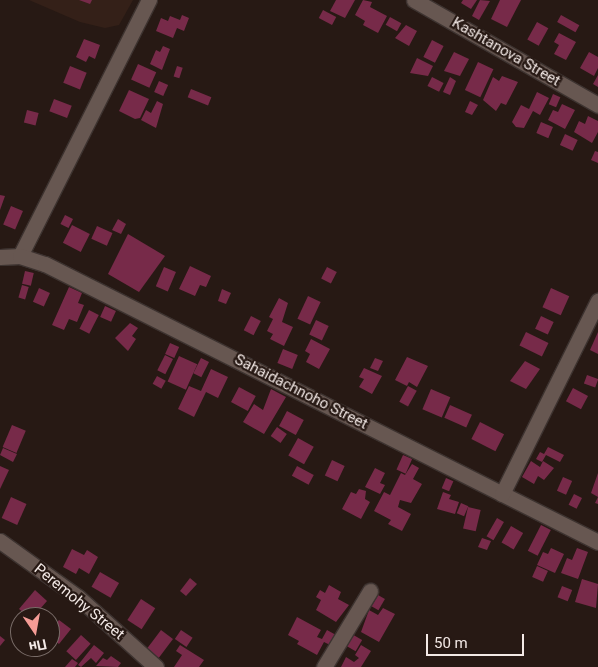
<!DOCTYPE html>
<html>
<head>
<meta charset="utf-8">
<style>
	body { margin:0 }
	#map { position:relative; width:598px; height:667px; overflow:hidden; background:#271914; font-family:Roboto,sans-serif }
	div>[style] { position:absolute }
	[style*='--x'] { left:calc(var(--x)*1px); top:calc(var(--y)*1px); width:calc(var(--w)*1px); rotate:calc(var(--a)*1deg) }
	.built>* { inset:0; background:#342018 }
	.building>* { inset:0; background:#772a49; transform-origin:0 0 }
	.roads { filter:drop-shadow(1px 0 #3d3330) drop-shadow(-1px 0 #3d3330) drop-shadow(0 1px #3d3330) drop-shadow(0 -1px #3d3330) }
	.minor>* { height:15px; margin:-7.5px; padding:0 7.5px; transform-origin:7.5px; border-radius:7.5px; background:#675751 }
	span { translate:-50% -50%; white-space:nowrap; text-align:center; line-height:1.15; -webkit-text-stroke:4.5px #271914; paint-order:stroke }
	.street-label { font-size:15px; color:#f3e9e6 }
	.north { position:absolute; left:10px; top:607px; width:50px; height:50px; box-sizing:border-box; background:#271914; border:1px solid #796c68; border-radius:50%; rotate:168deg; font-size:14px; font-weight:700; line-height:20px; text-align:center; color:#f3e9e6 }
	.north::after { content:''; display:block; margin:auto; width:18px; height:22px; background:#f59c96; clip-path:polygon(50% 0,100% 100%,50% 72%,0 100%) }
	.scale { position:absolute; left:426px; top:634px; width:98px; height:22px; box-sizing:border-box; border:2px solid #f3e9e6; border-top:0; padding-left:6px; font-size:15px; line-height:18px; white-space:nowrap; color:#f3e9e6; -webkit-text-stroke:4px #271914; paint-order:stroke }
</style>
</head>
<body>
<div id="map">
	<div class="built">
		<div style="clip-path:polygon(29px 0,133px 0,119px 25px,105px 28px,80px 22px)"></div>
	</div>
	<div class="building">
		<div style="clip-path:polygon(79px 0,92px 0,90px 4px)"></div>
		<div style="clip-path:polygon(336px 0,355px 0,345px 18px,330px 11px)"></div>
		<div style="clip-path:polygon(363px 0,372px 2px,370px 7px,387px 16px,378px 33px,363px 25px,365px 21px,355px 15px)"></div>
		<div style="clip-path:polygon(463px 0,477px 0,471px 9px,461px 3px)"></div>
		<div style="clip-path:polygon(480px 0,490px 1px,479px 20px,472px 16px)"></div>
		<div style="clip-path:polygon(500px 0,521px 0,507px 27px,491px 19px)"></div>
		<div style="left:323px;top:10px;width:15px;height:9px;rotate:28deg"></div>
		<div style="clip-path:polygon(182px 15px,189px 18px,184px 31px,177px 28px,173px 38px,156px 31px,161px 18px,168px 21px,170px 16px,180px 20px)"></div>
		<div style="left:561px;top:15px;width:21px;height:8px;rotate:29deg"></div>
		<div style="left:390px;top:17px;width:13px;height:9px;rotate:29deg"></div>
		<div style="left:537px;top:22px;width:13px;height:20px;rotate:29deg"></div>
		<div style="clip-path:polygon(406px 25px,417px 31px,409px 46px,395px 38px)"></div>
		<div style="clip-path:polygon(559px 33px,576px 42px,566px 60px,554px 54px,559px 45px,554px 42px)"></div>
		<div style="clip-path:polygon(84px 39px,100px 45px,95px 59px,89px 56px,86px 62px,76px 57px)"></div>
		<div style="left:432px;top:40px;width:13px;height:19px;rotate:27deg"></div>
		<div style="clip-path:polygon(163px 46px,170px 49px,162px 70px,150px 64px,156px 50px,160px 52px)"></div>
		<div style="clip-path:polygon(454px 52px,469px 59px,460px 76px,444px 71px)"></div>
		<div style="clip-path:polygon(589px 52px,598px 57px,598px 68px,594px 76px,580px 68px)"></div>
		<div style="clip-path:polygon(417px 58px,433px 66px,428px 76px,410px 73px)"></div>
		<div style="left:478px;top:62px;width:17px;height:31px;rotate:25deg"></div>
		<div style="left:138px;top:64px;width:20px;height:17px;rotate:24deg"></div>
		<div style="left:70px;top:66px;width:18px;height:18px;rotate:22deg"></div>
		<div style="left:177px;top:66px;width:6px;height:11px;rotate:18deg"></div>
		<div style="clip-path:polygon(598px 75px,598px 87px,593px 84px)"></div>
		<div style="clip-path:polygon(502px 76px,518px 82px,506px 105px,501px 103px,496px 111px,483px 100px,493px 77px,499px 81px)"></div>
		<div style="left:432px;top:77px;width:13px;height:10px;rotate:27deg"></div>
		<div style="clip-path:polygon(450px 77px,456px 81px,450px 95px,443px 92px)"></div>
		<div style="left:159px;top:81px;width:10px;height:12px;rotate:24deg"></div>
		<div style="left:191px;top:89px;width:22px;height:9px;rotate:22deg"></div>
		<div style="clip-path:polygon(129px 90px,149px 99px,140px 118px,135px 119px,119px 111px)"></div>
		<div style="clip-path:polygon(537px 92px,549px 98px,540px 115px,533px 111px,524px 128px,516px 127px,512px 122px,521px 105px,529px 109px)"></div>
		<div style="left:553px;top:94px;width:8px;height:11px;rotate:23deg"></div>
		<div style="left:54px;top:99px;width:19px;height:13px;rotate:21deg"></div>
		<div style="clip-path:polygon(157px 101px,163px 104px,156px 128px,141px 120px,146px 110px,151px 113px)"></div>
		<div style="clip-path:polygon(470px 101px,478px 105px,472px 115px,465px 112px)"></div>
		<div style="clip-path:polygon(562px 104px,575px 110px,565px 129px,548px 120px,553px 110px,558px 112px)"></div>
		<div style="left:27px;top:110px;width:12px;height:13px;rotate:14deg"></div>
		<div style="clip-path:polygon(588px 116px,598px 121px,598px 132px,592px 143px,574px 132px,579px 121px,585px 124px)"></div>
		<div style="left:541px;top:122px;width:13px;height:12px;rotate:23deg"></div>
		<div style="left:565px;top:134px;width:14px;height:12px;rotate:25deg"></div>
		<div style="clip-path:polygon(595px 151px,598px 152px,598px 163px,591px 160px)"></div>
		<div style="clip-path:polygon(0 195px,5px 196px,0 210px)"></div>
		<div style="left:11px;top:206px;width:13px;height:20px;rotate:23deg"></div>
		<div style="left:65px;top:215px;width:9px;height:10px;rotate:27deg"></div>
		<div style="clip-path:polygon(118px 219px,126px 224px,121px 234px,112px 230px)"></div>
		<div style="left:72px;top:225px;width:20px;height:20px;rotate:27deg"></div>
		<div style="left:97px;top:226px;width:17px;height:14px;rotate:24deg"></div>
		<div style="clip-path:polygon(128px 234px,165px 256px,139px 292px,108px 274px)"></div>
		<div style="clip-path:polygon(190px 266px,211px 276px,206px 287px,200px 285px,195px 296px,179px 289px)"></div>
		<div style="left:164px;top:267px;width:13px;height:21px;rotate:23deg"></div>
		<div style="left:327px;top:267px;width:11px;height:13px;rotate:27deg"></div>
		<div style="left:25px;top:271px;width:9px;height:13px;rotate:13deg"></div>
		<div style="left:22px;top:285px;width:7px;height:13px;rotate:16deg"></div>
		<div style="clip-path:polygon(69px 287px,82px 293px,78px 303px,84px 305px,77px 322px,69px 319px,64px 330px,52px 325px)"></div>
		<div style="left:39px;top:288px;width:12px;height:15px;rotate:24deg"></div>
		<div style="left:551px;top:288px;width:20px;height:21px;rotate:24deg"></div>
		<div style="clip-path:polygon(222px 289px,231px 293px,226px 304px,218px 301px)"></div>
		<div style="left:308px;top:296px;width:14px;height:25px;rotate:25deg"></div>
		<div style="clip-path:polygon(279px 298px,288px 303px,282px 322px,293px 327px,284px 346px,270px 339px,273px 334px,267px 331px,273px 319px,269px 317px)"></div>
		<div style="left:105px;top:306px;width:12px;height:12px;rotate:24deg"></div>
		<div style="left:89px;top:310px;width:11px;height:21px;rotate:27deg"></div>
		<div style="left:251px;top:316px;width:11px;height:16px;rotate:27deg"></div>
		<div style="left:541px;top:316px;width:14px;height:14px;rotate:25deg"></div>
		<div style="left:316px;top:320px;width:14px;height:16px;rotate:25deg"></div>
		<div style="clip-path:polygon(130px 323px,138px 328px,132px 336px,136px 339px,128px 351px,115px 338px)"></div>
		<div style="left:526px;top:332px;width:25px;height:15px;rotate:26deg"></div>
		<div style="clip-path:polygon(598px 332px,598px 354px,590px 350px)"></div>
		<div style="clip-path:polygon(311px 339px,330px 349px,319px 369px,306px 362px,310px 354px,305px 351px)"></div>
		<div style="left:170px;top:343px;width:10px;height:12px;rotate:24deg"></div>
		<div style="left:283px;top:349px;width:16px;height:15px;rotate:22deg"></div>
		<div style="left:165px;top:355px;width:9px;height:17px;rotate:27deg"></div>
		<div style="left:179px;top:356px;width:20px;height:28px;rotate:24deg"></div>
		<div style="clip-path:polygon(407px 357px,428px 366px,417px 387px,409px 382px,407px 386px,395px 380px)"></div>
		<div style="left:201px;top:358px;width:9px;height:17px;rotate:27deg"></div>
		<div style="clip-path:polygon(375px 358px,383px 361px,378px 371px,370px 368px)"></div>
		<div style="clip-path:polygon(525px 361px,540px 369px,526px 389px,510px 381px)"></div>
		<div style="clip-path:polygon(364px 368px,382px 376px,372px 394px,359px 387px,364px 379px,359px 377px)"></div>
		<div style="clip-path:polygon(211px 369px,228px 377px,218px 398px,206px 392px,194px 417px,178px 409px,189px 386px,201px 391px)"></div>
		<div style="left:587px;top:375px;width:12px;height:9px;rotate:20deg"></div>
		<div style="left:157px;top:376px;width:10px;height:9px;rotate:29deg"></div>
		<div style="left:408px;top:386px;width:10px;height:18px;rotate:29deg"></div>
		<div style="left:239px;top:387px;width:19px;height:17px;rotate:28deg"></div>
		<div style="left:573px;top:388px;width:17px;height:15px;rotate:28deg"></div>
		<div style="clip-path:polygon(271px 389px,286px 397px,264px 434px,243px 422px,254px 404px,263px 410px)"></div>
		<div style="left:431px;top:389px;width:21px;height:22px;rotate:23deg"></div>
		<div style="left:450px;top:405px;width:24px;height:14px;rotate:24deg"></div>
		<div style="left:287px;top:411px;width:19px;height:17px;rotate:28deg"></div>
		<div style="left:480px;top:422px;width:27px;height:19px;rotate:27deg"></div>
		<div style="left:12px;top:425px;width:15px;height:24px;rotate:23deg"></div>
		<div style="left:277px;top:427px;width:12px;height:11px;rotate:35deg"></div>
		<div style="left:298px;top:438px;width:18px;height:20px;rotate:29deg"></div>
		<div style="clip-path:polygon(548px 447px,564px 455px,560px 462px,546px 455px,542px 462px,536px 459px,540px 452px,544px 454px)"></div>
		<div style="clip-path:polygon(3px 448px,17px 454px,13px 462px,0 455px)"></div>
		<div style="left:403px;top:455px;width:10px;height:16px;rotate:24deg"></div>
		<div style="left:332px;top:460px;width:14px;height:17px;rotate:25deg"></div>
		<div style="clip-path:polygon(531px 461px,540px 467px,543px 461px,554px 468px,544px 480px,538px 476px,534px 484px,522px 477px)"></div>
		<div style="clip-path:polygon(412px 464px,419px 468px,413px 479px,422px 484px,411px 503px,400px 500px,398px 507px,411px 514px,402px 531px,388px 524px,391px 520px,374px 511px,384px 492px,390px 495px,401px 473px,405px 475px)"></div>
		<div style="clip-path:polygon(0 466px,9px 470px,0 489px)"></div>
		<div style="left:297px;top:466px;width:19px;height:11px;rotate:28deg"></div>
		<div style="clip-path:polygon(375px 468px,385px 473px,380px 483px,385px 485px,380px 494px,365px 487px)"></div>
		<div style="clip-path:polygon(598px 473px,598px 504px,595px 503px,598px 497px,591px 493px)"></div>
		<div style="left:563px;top:477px;width:10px;height:15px;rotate:24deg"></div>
		<div style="left:446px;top:478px;width:8px;height:11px;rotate:23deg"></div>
		<div style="clip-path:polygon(359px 489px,366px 491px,365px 499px,370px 502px,361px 519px,342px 509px,351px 492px,356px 494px)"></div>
		<div style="clip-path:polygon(443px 492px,451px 495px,449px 499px,459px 502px,455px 514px,437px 509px)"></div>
		<div style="left:574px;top:494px;width:9px;height:12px;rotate:27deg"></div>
		<div style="left:11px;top:497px;width:17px;height:23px;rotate:24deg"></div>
		<div style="left:461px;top:503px;width:8px;height:11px;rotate:23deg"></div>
		<div style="left:468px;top:507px;width:13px;height:22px;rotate:13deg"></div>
		<div style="left:497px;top:518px;width:8px;height:21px;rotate:30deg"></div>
		<div style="left:541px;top:525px;width:11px;height:29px;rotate:27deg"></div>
		<div style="left:511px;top:526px;width:14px;height:19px;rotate:30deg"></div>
		<div style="clip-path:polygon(482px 538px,491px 541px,487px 550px,478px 547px)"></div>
		<div style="clip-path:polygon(551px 548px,564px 554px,555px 573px,537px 565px,543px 552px,548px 554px)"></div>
		<div style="clip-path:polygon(577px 548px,588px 552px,578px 579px,561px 573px,567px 558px,572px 560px)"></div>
		<div style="clip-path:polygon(72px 549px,84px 555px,87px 550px,98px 557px,89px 574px,79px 568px,76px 574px,63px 567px)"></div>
		<div style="left:537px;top:566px;width:12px;height:12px;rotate:24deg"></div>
		<div style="left:100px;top:572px;width:22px;height:17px;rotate:30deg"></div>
		<div style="clip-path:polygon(190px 578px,197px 584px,186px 596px,180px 591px)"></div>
		<div style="clip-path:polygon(582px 579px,598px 584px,596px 608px,575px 602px)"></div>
		<div style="clip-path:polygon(329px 585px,341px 592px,338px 599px,349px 605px,336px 622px,316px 610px,321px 600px,316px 597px,320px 590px,325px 593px)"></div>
		<div style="left:562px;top:586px;width:11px;height:12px;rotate:22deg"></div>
		<div style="clip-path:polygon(35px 590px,47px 601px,33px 617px,29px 617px,19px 609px)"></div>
		<div style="left:378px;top:595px;width:8px;height:13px;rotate:30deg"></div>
		<div style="left:141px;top:599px;width:17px;height:25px;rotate:33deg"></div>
		<div style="clip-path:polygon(383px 608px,395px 614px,379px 642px,361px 632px,369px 610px,378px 615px)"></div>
		<div style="clip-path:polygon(297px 617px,321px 630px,317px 637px,322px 639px,327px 630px,336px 635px,330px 645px,324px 642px,317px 655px,297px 644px,299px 641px,288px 635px)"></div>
		<div style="clip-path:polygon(59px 620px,71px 629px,59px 644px,50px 637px,50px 631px)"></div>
		<div style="left:161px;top:630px;width:15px;height:25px;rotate:37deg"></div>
		<div style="left:181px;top:630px;width:14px;height:11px;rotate:34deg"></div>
		<div style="left:350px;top:633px;width:14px;height:13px;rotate:30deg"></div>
		<div style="left:81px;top:635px;width:13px;height:22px;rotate:42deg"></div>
		<div style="clip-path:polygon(0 636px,5px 640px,0 646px)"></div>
		<div style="clip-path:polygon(94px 645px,104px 653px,96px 663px,91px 658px,81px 667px,78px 665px)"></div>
		<div style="clip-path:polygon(180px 645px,204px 660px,199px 667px,174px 667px,182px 655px,176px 651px)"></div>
		<div style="clip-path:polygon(361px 645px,371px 651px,361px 667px,341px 667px,346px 657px,354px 662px,359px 658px,355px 655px)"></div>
		<div style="clip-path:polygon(111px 656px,121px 663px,118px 667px,96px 666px,103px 658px,107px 660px)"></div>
		<div style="clip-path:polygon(72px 659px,78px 663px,75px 667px,65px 667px)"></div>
	</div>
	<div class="roads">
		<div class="minor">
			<div style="--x:414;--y:0;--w:212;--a:29.7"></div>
			<div style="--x:20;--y:256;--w:287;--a:-63.3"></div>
			<div style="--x:0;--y:257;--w:20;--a:-3"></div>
			<div style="--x:20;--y:256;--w:26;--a:18"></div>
			<div style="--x:45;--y:264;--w:619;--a:26.69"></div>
			<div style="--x:502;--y:494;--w:216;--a:-63.6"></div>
			<div style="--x:0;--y:541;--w:96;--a:35.7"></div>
			<div style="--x:78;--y:597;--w:105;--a:41.9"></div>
			<div style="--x:324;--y:667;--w:89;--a:-58.8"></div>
		</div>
	</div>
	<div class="street-label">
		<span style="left:506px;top:52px;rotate:30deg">Kashtanova Street</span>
		<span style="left:301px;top:392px;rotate:27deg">Sahaidachnoho Street</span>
		<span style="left:79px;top:602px;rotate:39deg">Peremohy Street</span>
	</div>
	<div class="north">Пн</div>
	<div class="scale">50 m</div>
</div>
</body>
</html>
